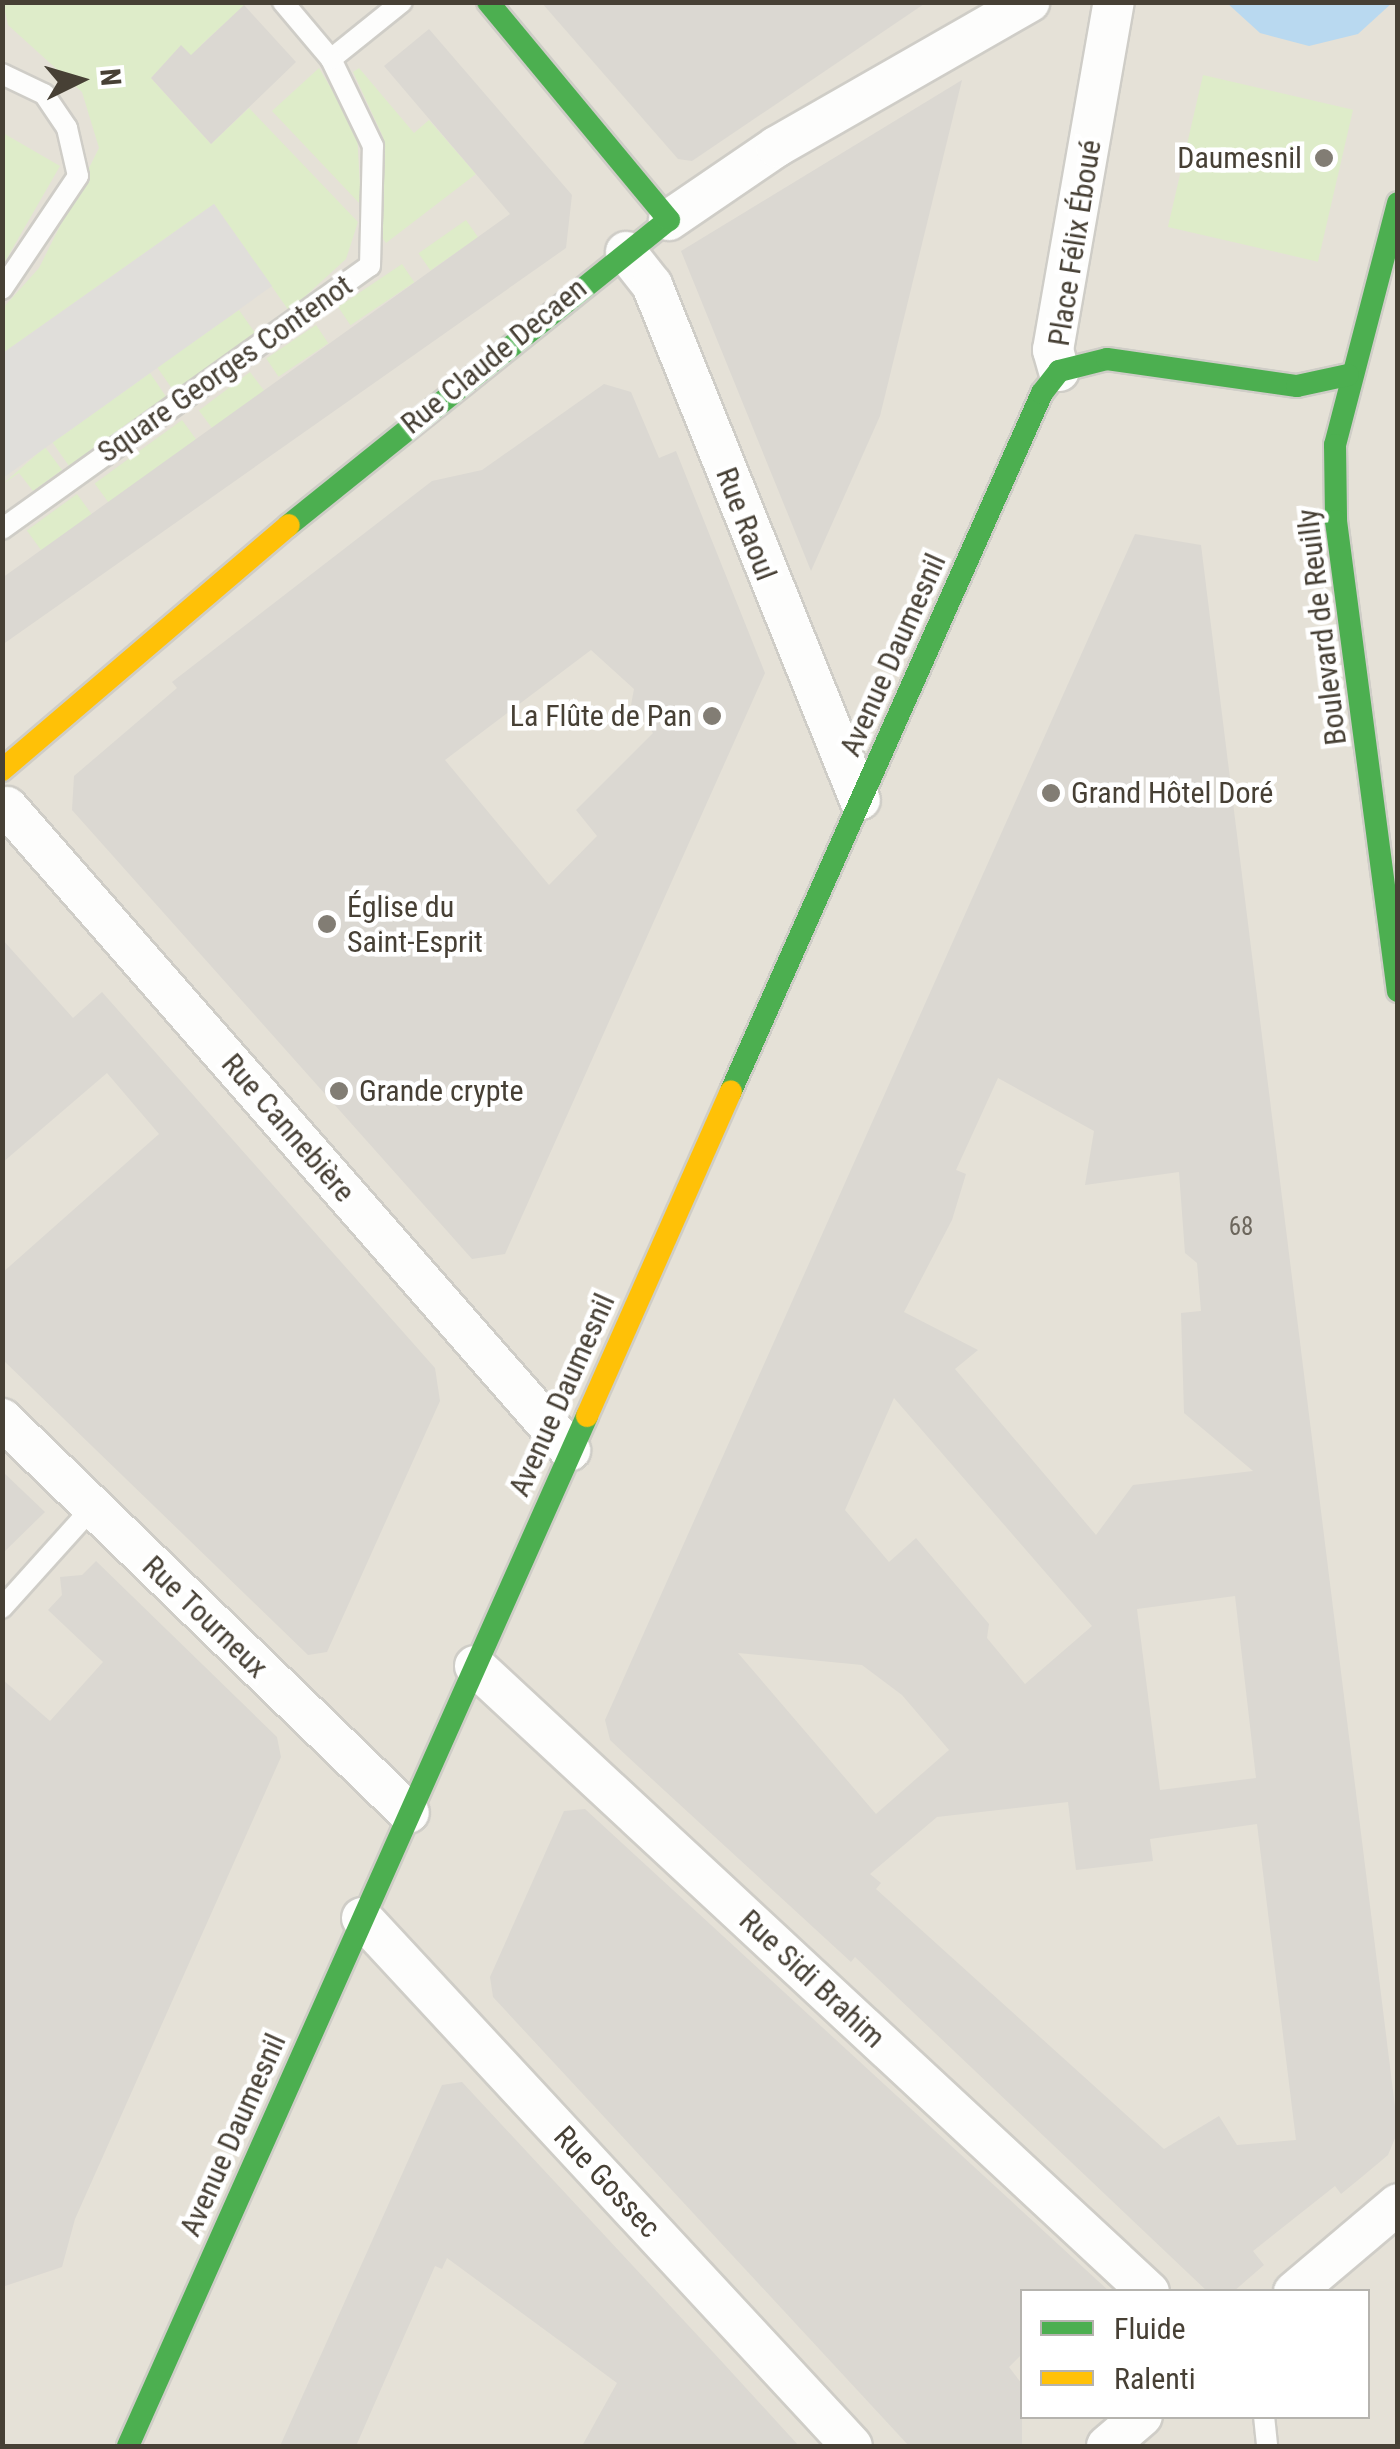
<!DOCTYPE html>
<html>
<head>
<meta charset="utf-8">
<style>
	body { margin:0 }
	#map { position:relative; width:1400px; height:2449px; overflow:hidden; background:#f1efea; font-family:"Roboto Condensed",sans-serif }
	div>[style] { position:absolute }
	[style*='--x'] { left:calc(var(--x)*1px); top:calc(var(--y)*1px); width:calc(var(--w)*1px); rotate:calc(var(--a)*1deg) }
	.residential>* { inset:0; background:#e5e1d7 }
	.green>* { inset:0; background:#deecc9; transform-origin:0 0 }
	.parking>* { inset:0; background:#e0deda }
	.water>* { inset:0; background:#b9d9f0 }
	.building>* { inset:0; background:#dbd8d2 }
	.roads { filter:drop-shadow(2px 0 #cfcdc7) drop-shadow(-2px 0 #cfcdc7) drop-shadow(0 2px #cfcdc7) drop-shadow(0 -2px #cfcdc7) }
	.lane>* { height:20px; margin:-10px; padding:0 10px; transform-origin:10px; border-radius:10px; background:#fdfdfc }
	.street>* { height:40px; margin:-20px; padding:0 20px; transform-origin:20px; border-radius:20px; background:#fdfdfc }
	.fast>* { height:22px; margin:-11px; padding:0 11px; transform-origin:11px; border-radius:11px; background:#4caf50 }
	.slow>* { height:22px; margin:-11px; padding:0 11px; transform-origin:11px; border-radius:11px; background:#ffc107 }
	.dots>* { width:28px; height:28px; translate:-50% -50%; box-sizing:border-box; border:5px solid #fff; border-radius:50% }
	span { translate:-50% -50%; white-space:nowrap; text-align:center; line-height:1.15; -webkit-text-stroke:9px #fff; paint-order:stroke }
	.number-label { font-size:25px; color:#6d675d }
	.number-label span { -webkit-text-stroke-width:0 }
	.poi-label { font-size:30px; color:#474035 }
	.right { translate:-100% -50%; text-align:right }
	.left { translate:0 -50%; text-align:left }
	.street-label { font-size:30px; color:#474035 }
	.frame { position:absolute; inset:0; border:5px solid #474035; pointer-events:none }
	.legend { position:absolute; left:1020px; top:2289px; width:350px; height:130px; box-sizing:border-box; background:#fff; border:2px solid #b5b3ae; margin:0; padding:12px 18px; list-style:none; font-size:30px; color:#474035 }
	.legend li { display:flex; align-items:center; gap:20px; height:50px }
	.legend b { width:50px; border:2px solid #b5b3ae }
	.north { position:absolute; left:30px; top:30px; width:100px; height:100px; -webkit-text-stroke:8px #fff; paint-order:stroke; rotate:85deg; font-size:28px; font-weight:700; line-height:40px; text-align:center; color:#474035 }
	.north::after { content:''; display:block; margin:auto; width:35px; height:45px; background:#474035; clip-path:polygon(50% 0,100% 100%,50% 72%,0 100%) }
</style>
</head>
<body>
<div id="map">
	<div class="residential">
		<div style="clip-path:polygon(evenodd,3px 3px,1397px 3px,1397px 2446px,3px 2446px,3px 3px,1022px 2292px,1368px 2292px,1368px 2416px,1022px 2416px,1022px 2292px)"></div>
	</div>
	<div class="green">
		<div style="clip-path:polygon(3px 2px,247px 3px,201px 45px,215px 61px,205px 70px,181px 46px,151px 78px,211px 144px,249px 108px,358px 222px,346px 259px,289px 311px,214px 204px,3px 353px,3px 308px,39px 268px,99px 148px,82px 92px,8px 25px)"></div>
		<div style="clip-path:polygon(319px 68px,357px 132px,361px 205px,272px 111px)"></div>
		<div style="clip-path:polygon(359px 68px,414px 133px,429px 120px,476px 174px,386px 243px,379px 233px,383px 137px,353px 72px)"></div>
		<div style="left:1203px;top:75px;width:154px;height:156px;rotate:13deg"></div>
		<div style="clip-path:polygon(3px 133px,60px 166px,3px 265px)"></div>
		<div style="left:466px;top:220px;width:21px;height:58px;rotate:55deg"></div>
		<div style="left:402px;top:264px;width:22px;height:77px;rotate:56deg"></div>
		<div style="left:239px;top:310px;width:29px;height:100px;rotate:55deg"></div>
		<div style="left:316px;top:325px;width:22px;height:60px;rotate:56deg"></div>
		<div style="left:250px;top:372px;width:25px;height:64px;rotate:53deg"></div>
		<div style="clip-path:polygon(150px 373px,167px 398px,69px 466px,34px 416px,62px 436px)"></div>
		<div style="left:182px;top:420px;width:26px;height:108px;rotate:54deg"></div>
		<div style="clip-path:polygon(45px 447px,62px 470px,33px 491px,19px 473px,3px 484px)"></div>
		<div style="left:77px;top:494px;width:26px;height:62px;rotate:54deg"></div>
	</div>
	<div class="parking">
		<div style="clip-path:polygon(214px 204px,272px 286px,3px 478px,3px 353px)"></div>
	</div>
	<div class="water">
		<div style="clip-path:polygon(1227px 3px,1392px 3px,1358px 34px,1309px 46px,1260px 33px)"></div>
	</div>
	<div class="building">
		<div style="clip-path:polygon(541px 2px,927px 2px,692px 161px,678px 159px)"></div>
		<div style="clip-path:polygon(244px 5px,296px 62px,211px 144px,151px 78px,181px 45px,191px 55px)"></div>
		<div style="clip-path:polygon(429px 29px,572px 195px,566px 248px,2px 645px,2px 578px,510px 214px,384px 66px)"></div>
		<div style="clip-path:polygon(962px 80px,880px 416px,811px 571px,681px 251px)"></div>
		<div style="clip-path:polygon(evenodd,604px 384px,631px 392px,659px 458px,676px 451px,765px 673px,505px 1254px,472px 1259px,72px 810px,74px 776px,177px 688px,172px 682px,432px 481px,482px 470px,604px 384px,591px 650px,634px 689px,631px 705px,653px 733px,576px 810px,597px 836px,549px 885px,445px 760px,591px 650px)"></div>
		<div style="clip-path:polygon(evenodd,1135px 534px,1201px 545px,1398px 2131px,1388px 2155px,1363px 2176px,1341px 2194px,1335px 2186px,1253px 2251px,1264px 2265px,1233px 2292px,1208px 2292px,855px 1957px,851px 1962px,628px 1757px,610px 1740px,605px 1720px,1135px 534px,998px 1078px,1094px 1131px,1085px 1185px,1179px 1172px,1185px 1253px,1197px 1263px,1201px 1311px,1181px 1313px,1184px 1413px,1253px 1471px,1133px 1485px,1096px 1535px,955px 1369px,978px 1350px,904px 1312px,952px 1220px,966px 1174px,956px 1170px,998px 1078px,1135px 534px,894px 1398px,1092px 1626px,1025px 1684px,987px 1638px,989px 1624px,916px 1538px,889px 1562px,845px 1510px,894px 1398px,1135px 534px,1235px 1596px,1256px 1778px,1160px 1790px,1137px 1609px,1235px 1596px,1135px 534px,738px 1653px,862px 1665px,902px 1695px,949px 1750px,876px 1814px,738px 1653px,1135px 534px,1068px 1802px,1076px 1870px,1153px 1861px,1150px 1839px,1257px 1824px,1296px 2140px,1237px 2145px,1219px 2116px,1164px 2149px,876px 1889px,881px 1883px,870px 1874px,937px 1817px,1068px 1802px)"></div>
		<div style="clip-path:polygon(2px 939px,73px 1018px,102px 992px,435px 1368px,440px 1401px,327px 1652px,308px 1655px,2px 1359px,2px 1273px,159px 1134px,107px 1073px,2px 1163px)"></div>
		<div style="clip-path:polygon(2px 1471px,45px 1512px,2px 1554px)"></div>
		<div style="clip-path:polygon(96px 1561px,277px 1737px,281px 1757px,75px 2219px,62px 2267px,2px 2287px,2px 1679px,50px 1721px,103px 1662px,48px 1610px,62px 1595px,60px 1577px,82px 1575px)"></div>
		<div style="clip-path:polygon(585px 1809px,1110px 2292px,1022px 2292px,1022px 2354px,1009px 2367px,1022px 2384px,1022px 2446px,909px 2446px,493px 1997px,490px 1977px,564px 1811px)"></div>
		<div style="clip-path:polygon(462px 2082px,713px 2352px,799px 2446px,582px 2446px,617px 2383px,447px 2258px,442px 2269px,435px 2266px,356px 2446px,280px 2446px,442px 2085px)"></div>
	</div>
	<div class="roads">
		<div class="lane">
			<div style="--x:331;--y:59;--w:91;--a:-38.8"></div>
			<div style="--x:2;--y:74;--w:47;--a:25.5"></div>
			<div style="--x:44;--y:94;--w:41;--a:55.9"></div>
			<div style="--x:67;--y:128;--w:49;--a:77.1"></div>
			<div style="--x:78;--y:176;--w:136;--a:123.9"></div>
			<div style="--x:2;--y:529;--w:452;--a:-35.6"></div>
			<div style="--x:370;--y:266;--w:120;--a:-88.6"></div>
			<div style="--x:373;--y:146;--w:97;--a:-115.8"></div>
			<div style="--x:331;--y:59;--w:75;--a:-130.1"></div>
			<div style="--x:2;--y:1608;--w:136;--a:-48"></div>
			<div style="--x:1264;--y:2416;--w:30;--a:84"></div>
		</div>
		<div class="street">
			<div style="--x:669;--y:220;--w:130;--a:-34.3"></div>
			<div style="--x:776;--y:147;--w:292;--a:-29.8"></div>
			<div style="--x:626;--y:252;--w:42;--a:51.8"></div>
			<div style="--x:652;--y:285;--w:555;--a:68.01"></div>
			<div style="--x:1059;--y:371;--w:22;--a:-106"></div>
			<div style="--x:1053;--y:350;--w:353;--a:-80.1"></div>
			<div style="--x:7;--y:807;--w:855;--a:48.8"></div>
			<div style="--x:2;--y:1419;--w:566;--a:44.07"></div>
			<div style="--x:475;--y:1666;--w:920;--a:42.89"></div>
			<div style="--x:362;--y:1918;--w:720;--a:47.14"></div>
			<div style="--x:1294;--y:2292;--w:136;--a:-40.2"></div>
			<div style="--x:1107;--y:2446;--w:46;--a:-40.6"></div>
		</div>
		<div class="fast">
			<div style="--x:1398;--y:203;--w:250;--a:104.6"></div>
			<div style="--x:1335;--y:445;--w:76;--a:89.2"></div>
			<div style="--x:1336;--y:521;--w:474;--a:82.5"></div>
			<div style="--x:289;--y:525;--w:487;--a:-38.8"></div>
			<div style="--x:669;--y:220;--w:283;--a:-129.7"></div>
			<div style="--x:731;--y:1091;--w:764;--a:-65.98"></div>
			<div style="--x:1042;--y:393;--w:28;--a:-52"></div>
			<div style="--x:1059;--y:371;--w:49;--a:-14"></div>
			<div style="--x:1107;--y:359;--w:192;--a:8.1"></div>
			<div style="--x:1297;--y:386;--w:52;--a:-12.2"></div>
			<div style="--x:128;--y:2446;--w:1128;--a:-65.98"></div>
		</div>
		<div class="slow">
			<div style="--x:2;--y:770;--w:377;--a:-40.5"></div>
			<div style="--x:587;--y:1416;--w:355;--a:-66.1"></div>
		</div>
	</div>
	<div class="dots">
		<div style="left:1324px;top:158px;background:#827d74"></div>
		<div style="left:712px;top:716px;background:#827d74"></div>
		<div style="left:1051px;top:793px;background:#827d74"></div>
		<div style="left:327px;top:924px;background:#827d74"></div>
		<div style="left:339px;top:1091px;background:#827d74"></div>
	</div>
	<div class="number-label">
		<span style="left:1241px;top:1227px">68</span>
	</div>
	<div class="poi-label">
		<span class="right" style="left:1302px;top:158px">Daumesnil</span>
		<span class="right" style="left:692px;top:716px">La Flûte de Pan</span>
		<span class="left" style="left:1071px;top:793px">Grand Hôtel Doré</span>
		<span class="left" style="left:347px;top:924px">Église du<br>Saint-Esprit</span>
		<span class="left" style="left:359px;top:1091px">Grande crypte</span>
	</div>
	<div class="street-label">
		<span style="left:1075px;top:243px;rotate:-81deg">Place Félix Éboué</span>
		<span style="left:494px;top:356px;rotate:-39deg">Rue Claude Decaen</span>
		<span style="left:225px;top:369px;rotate:-35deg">Square Georges Contenot</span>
		<span style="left:746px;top:524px;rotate:69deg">Rue Raoul</span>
		<span style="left:1322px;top:627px;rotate:-97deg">Boulevard de Reuilly</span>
		<span style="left:893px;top:655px;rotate:-66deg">Avenue Daumesnil</span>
		<span style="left:288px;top:1128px;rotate:49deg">Rue Cannebière</span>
		<span style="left:562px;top:1395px;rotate:-66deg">Avenue Daumesnil</span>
		<span style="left:205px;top:1617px;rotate:44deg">Rue Tourneux</span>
		<span style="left:812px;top:1979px;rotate:43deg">Rue Sidi Brahim</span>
		<span style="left:233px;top:2135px;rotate:-66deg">Avenue Daumesnil</span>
		<span style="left:607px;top:2182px;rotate:47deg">Rue Gossec</span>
	</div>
	<div class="frame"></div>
	<ul class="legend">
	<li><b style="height:12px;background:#4caf50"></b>Fluide</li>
	<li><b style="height:12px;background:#ffc107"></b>Ralenti</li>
	</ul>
	<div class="north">N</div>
</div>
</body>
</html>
